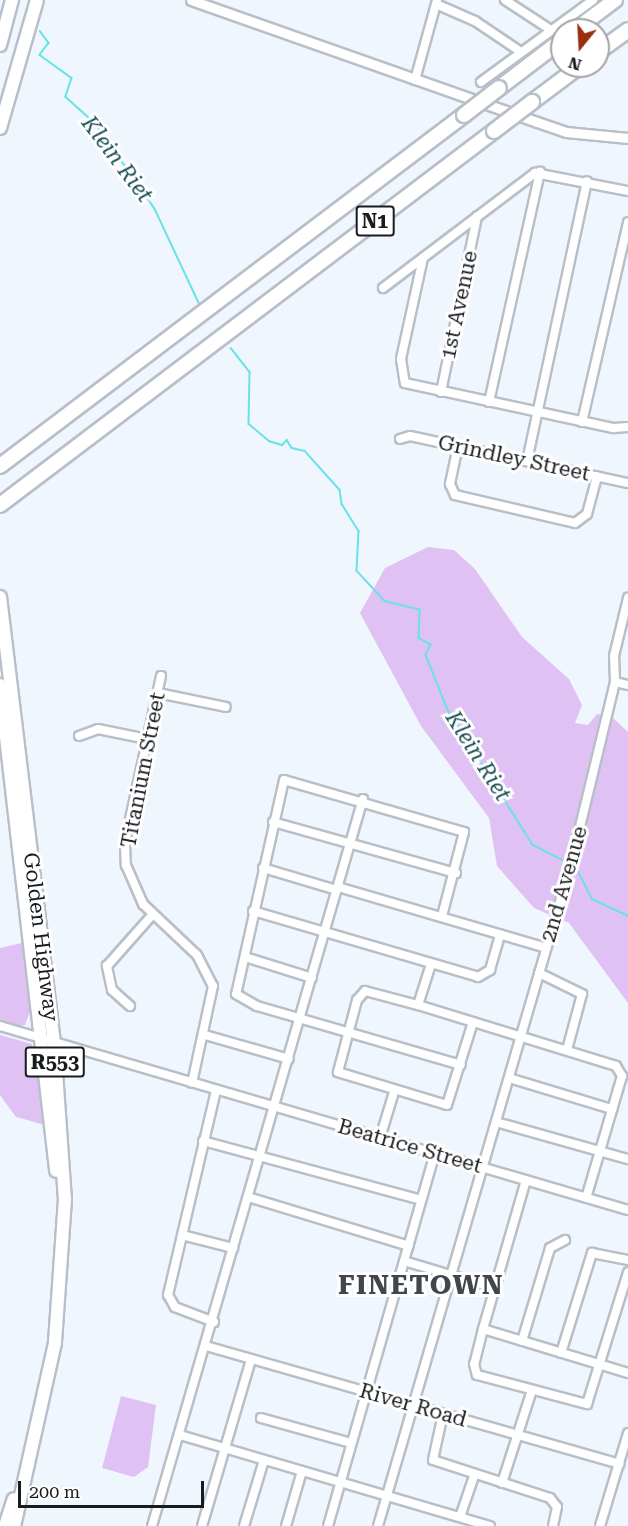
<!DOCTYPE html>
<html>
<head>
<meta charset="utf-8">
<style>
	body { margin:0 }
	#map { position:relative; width:628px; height:1526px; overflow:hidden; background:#f0f6fe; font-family:"Roboto Serif",serif }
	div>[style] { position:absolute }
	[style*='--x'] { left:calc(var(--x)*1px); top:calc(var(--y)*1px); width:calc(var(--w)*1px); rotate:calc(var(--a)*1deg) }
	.green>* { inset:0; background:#dfc1f3 }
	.stream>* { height:1.5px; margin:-0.75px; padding:0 0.75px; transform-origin:0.75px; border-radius:0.75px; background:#69e2e6 }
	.roads { filter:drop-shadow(2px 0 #b8bfc8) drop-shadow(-2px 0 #b8bfc8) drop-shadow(0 2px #b8bfc8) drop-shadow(0 -2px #b8bfc8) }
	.minor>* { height:8px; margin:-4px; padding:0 4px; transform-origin:4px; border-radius:4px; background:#fff }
	.tertiary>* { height:9px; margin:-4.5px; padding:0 4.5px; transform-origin:4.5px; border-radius:4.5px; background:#fff }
	.primary>* { height:12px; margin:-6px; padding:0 6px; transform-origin:6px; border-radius:6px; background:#fff }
	.motorway>* { height:14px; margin:-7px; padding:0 7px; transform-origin:7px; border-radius:7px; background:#fff }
	.bridges { filter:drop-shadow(2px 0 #b8bfc8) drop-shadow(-2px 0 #b8bfc8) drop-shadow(0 2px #b8bfc8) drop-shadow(0 -2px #b8bfc8) }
	.motorway-bridge>* { height:14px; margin:-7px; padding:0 7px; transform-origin:7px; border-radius:7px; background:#fff }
	span { translate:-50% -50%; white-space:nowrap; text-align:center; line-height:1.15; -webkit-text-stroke:6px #fff; paint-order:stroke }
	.shield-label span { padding:2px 4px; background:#fff; border:2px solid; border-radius:4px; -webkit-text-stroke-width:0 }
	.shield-label { font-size:20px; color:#191c1f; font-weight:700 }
	.street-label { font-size:21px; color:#191c1f }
	.water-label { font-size:22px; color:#194f51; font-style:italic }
	.district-label { font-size:27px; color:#40464e; font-weight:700; letter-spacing:1.5px }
	.north { position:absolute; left:550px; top:18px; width:60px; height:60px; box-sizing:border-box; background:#fff; border:2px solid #a3a4a5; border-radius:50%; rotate:198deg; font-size:16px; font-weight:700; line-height:24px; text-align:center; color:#191c1f }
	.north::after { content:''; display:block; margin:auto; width:21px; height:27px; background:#972f10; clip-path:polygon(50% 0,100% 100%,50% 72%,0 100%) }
	.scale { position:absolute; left:18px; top:1481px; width:186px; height:27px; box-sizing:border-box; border:3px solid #191c1f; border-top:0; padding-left:8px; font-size:18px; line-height:21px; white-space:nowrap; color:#191c1f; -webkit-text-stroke:4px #fff; paint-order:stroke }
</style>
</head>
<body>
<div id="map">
	<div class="green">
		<div style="clip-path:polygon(428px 547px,454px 550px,475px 569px,522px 637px,569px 679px,582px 705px,575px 723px,588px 725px,597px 714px,611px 716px,628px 732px,628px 1003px,569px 923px,534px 908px,497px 866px,489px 818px,421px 726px,360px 613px,385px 568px)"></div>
		<div style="clip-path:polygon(22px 943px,30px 1012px,25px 1025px,12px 1027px,0 1023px,0 948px)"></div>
		<div style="clip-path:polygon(0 1035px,32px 1044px,45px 1125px,16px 1117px,0 1095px)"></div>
		<div style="clip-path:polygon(121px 1396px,156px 1405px,148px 1467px,134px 1477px,102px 1468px)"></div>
	</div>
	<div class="stream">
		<div style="--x:40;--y:31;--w:15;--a:53"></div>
		<div style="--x:49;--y:43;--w:15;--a:127"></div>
		<div style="--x:40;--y:55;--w:39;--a:36"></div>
		<div style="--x:72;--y:78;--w:20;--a:108"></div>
		<div style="--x:66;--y:97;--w:40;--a:42"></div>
		<div style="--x:96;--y:124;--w:103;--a:55.2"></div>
		<div style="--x:155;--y:209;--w:106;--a:64.9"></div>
		<div style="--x:231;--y:348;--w:31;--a:52"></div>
		<div style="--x:250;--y:372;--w:52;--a:91.1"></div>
		<div style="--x:249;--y:424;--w:26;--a:40"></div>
		<div style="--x:269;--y:441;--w:14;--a:17"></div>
		<div style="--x:282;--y:445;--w:7;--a:-45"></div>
		<div style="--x:287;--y:440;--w:9;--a:58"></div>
		<div style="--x:292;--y:448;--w:13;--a:13"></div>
		<div style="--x:305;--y:451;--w:52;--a:48.1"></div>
		<div style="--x:340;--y:490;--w:14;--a:82"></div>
		<div style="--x:342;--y:504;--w:32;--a:58"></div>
		<div style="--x:359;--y:531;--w:40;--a:92.9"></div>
		<div style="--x:357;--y:571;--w:41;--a:47"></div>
		<div style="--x:385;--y:601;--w:36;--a:14"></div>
		<div style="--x:420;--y:610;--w:28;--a:92"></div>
		<div style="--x:419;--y:638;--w:14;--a:30"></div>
		<div style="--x:431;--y:645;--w:11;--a:117"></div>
		<div style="--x:426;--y:655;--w:59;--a:68.2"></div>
		<div style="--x:448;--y:710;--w:160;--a:57.8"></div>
		<div style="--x:533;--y:845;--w:38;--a:27"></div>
		<div style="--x:575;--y:865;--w:38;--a:63"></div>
		<div style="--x:592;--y:899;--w:40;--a:25"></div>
	</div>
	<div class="roads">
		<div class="minor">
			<div style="--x:505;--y:0;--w:55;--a:33.1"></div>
			<div style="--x:436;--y:4;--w:43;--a:23.6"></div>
			<div style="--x:475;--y:21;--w:55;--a:34"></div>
			<div style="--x:415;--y:80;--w:83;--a:-74.6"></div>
			<div style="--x:481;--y:82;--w:139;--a:-36.2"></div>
			<div style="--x:423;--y:258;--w:103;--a:102.3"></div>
			<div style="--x:401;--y:359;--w:24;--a:81"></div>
			<div style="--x:405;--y:383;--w:214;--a:12.2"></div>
			<div style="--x:614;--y:428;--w:14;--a:-4"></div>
			<div style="--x:383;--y:288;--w:191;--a:-37.1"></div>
			<div style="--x:535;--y:173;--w:95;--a:11"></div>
			<div style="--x:441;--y:392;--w:179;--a:-78.4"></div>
			<div style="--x:489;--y:402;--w:236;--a:-77.5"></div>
			<div style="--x:582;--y:422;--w:205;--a:-77"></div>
			<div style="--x:400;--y:439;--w:10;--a:-17"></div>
			<div style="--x:410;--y:436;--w:223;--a:12.2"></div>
			<div style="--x:458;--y:446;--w:39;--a:102"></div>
			<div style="--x:450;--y:484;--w:12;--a:66"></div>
			<div style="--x:455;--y:495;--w:123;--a:13.1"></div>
			<div style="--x:575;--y:523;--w:15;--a:-37"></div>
			<div style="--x:587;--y:514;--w:39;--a:-75"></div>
			<div style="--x:527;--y:461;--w:286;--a:-77.9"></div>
			<div style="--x:161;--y:676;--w:170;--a:102.2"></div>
			<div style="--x:125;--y:842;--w:23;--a:88"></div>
			<div style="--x:126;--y:865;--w:43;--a:66.4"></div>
			<div style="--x:143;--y:904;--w:74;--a:43.4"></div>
			<div style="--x:197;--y:955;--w:35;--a:63"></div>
			<div style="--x:213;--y:986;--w:99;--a:102.2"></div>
			<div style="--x:615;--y:682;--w:13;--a:13"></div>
			<div style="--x:158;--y:693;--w:69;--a:11.6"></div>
			<div style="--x:79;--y:736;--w:20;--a:-20"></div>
			<div style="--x:98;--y:729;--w:50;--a:11.5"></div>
			<div style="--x:273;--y:822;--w:190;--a:15.6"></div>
			<div style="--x:263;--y:868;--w:77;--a:16.6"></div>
			<div style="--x:338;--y:887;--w:217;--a:16.3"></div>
			<div style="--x:253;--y:911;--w:234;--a:16.3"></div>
			<div style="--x:478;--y:977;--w:14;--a:-30"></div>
			<div style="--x:490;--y:970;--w:37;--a:-74"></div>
			<div style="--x:442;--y:916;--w:87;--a:-75.3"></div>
			<div style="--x:464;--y:832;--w:187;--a:-163.9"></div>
			<div style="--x:284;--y:780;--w:219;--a:102.6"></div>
			<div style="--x:236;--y:994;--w:24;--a:30"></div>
			<div style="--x:257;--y:1006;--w:212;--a:16.1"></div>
			<div style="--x:245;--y:957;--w:70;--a:17.4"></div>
			<div style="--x:539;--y:973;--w:48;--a:26"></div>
			<div style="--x:582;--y:994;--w:58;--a:105"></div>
			<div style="--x:418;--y:1005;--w:43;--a:-72.4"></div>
			<div style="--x:130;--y:1006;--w:24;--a:-138"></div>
			<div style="--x:112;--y:990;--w:25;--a:-102"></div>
			<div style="--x:107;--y:966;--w:69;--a:-48.5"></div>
			<div style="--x:473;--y:1022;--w:87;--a:107.4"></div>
			<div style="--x:447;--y:1105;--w:114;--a:-163.2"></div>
			<div style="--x:338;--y:1072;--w:74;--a:-75.2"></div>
			<div style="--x:357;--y:1000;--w:12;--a:-48"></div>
			<div style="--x:365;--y:991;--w:55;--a:14.8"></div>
			<div style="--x:418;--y:1005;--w:207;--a:17.1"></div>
			<div style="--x:616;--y:1066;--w:12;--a:59"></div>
			<div style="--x:622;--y:1076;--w:127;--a:106.4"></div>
			<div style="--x:0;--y:1026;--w:654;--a:16.33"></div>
			<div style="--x:205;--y:1035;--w:87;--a:15.9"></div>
			<div style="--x:509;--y:1078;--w:108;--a:16.8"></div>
			<div style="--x:496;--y:1122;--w:137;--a:15.7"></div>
			<div style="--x:380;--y:1138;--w:48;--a:-73.1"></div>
			<div style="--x:203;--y:1141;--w:226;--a:15.1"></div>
			<div style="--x:526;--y:1180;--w:155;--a:106.1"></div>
			<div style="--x:483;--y:1329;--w:36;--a:104"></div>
			<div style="--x:474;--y:1364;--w:11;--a:75"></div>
			<div style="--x:477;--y:1375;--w:114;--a:14.8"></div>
			<div style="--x:587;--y:1404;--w:138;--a:-72.7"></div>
			<div style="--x:248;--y:1197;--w:168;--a:16.9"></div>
			<div style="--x:182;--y:1235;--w:53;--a:14.3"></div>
			<div style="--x:404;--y:1261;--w:94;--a:16.7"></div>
			<div style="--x:214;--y:1322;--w:42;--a:-159"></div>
			<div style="--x:175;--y:1307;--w:14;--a:-120"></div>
			<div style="--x:168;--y:1295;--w:211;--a:-76.8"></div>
			<div style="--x:483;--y:1329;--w:152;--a:16.9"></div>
			<div style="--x:522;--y:1341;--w:97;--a:-73.2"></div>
			<div style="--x:550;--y:1248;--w:17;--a:-28"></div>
			<div style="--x:206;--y:1346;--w:430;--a:15.9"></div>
			<div style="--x:561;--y:1353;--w:105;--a:-72.8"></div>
			<div style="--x:592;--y:1253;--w:37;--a:11"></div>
			<div style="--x:443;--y:1414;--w:47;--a:102.3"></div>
			<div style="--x:433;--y:1460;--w:123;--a:18"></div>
			<div style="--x:550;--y:1498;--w:11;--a:52"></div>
			<div style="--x:557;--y:1507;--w:19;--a:102"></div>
			<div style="--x:261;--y:1418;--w:93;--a:15.5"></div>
			<div style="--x:180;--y:1435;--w:323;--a:16.4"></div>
			<div style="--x:502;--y:1483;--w:95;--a:-72.1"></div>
			<div style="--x:460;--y:1517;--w:43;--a:-71.1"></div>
			<div style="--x:152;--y:1526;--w:757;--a:-73.82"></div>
			<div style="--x:202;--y:1526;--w:174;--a:-73.6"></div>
			<div style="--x:244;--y:1526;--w:69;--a:-73.1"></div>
			<div style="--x:286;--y:1526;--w:57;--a:-73.8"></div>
			<div style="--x:328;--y:1526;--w:387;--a:-74"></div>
			<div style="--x:378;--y:1526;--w:690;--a:-73.75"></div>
			<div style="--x:571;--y:864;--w:187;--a:-76.4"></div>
			<div style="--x:615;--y:682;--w:26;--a:-92"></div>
			<div style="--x:614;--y:656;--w:60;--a:-76.4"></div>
			<div style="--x:600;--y:1526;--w:97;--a:-73.2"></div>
		</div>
		<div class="tertiary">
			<div style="--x:191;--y:0;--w:367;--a:19.4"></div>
			<div style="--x:537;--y:122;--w:31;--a:19"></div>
			<div style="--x:566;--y:132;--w:62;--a:5.5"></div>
		</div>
		<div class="primary">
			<div style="--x:0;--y:45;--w:47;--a:-75.1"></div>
			<div style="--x:0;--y:128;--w:133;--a:-73.9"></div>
			<div style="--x:0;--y:597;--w:449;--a:83.1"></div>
			<div style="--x:54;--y:1043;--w:156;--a:86"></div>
			<div style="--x:65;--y:1199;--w:144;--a:94"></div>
			<div style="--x:55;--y:1343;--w:188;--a:102.6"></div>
			<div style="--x:0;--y:685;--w:489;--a:83.4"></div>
			<div style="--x:5;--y:1526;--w:28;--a:-72"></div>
		</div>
		<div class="motorway">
			<div style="--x:575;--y:30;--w:50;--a:-36.9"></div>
			<div style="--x:598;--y:52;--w:37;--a:-36"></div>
			<div style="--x:499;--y:88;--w:79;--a:-37.3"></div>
			<div style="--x:532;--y:102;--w:60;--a:-36.9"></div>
			<div style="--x:0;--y:466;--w:582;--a:-37.11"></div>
			<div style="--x:0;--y:505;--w:620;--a:-37.13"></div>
		</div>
	</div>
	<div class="bridges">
		<div class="motorway-bridge">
			<div style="--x:464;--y:115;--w:44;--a:-37.6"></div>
			<div style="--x:494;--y:131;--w:48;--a:-37.3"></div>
		</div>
	</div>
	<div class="shield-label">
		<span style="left:375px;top:221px">N1</span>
		<span style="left:55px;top:1062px">R553</span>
	</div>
	<div class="street-label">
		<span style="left:459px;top:305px;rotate:-78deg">1st Avenue</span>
		<span style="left:514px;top:458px;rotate:12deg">Grindley Street</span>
		<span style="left:143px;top:770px;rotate:-79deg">Titanium Street</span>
		<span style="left:564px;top:884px;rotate:-74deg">2nd Avenue</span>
		<span style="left:41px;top:937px;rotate:83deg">Golden Highway</span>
		<span style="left:410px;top:1146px;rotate:16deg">Beatrice Street</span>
		<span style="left:413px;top:1405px;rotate:16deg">River Road</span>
	</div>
	<div class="water-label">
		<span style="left:117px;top:159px;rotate:53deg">Klein Riet</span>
		<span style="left:478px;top:756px;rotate:58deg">Klein Riet</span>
	</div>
	<div class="district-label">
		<span style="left:421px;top:1286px">FINETOWN</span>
	</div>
	<div class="north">N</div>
	<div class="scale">200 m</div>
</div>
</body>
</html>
